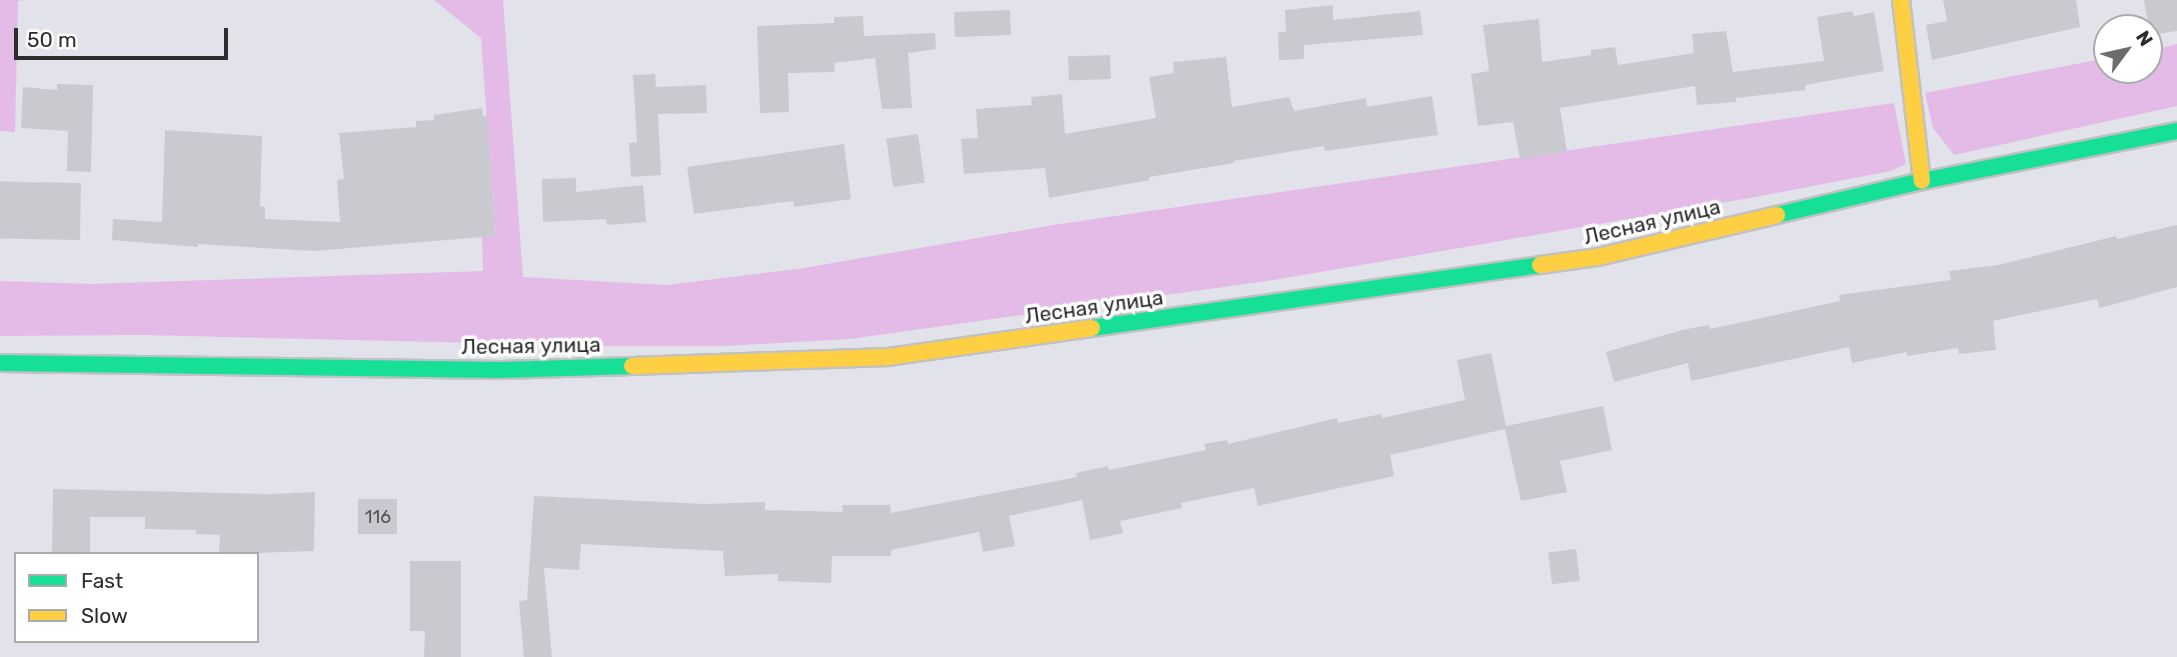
<!DOCTYPE html>
<html>
<head>
<meta charset="utf-8">
<style>
	body { margin:0 }
	#map { position:relative; width:2177px; height:657px; overflow:hidden; background:#e2e3ea; font-family:Rubik,sans-serif }
	div>[style] { position:absolute }
	[style*='--x'] { left:calc(var(--x)*1px); top:calc(var(--y)*1px); width:calc(var(--w)*1px); rotate:calc(var(--a)*1deg) }
	.green>* { inset:0; background:#e4bbe7 }
	.building>* { inset:0; background:#c9cad0; transform-origin:0 0 }
	.roads { filter:drop-shadow(2px 0 #c1c1c2) drop-shadow(-2px 0 #c1c1c2) drop-shadow(0 2px #c1c1c2) drop-shadow(0 -2px #c1c1c2) }
	.fast>* { height:16px; margin:-8px; padding:0 8px; transform-origin:8px; border-radius:8px; background:#16e098 }
	.slow>* { height:16px; margin:-8px; padding:0 8px; transform-origin:8px; border-radius:8px; background:#ffcf43 }
	span { translate:-50% -50%; white-space:nowrap; text-align:center; line-height:1.15; -webkit-text-stroke:7px #fff; paint-order:stroke }
	.number-label { font-size:18px; color:#565658 }
	.number-label span { -webkit-text-stroke-width:0 }
	.street-label { font-size:21px; color:#2c2c2c }
	.legend { position:absolute; left:14px; top:552px; width:245px; height:91px; box-sizing:border-box; background:#fff; border:2px solid #ababab; margin:0; padding:9px 12px; list-style:none; font-size:21px; color:#2c2c2c }
	.legend li { display:flex; align-items:center; gap:14px; height:35px }
	.legend b { width:35px; border:2px solid #ababab }
	.north { position:absolute; left:2093px; top:14px; width:70px; height:70px; box-sizing:border-box; background:#fff; border:2px solid #ababab; border-radius:50%; rotate:57deg; font-size:19px; font-weight:700; line-height:28px; text-align:center; color:#2c2c2c }
	.north::after { content:''; display:block; margin:auto; width:24px; height:32px; background:#6c6c6e; clip-path:polygon(50% 0,100% 100%,50% 72%,0 100%) }
	.scale { position:absolute; left:14px; top:28px; width:214px; height:32px; box-sizing:border-box; border:4px solid #2c2c2c; border-top:0; padding-left:9px; font-size:21px; line-height:24px; white-space:nowrap; color:#2c2c2c; -webkit-text-stroke:5px #fff; paint-order:stroke }
</style>
</head>
<body>
<div id="map">
	<div class="green">
		<div style="clip-path:polygon(0 0,27px 0,18px 1px,15px 132px,0 131px)"></div>
		<div style="clip-path:polygon(434px 0,503px 0,523px 277px,666px 285px,798px 269px,1053px 225px,1894px 103px,1906px 164px,1891px 171px,1750px 198px,1274px 280px,850px 339px,725px 346px,600px 346px,143px 335px,0 336px,0 281px,91px 284px,483px 271px,482px 237px,495px 236px,481px 38px)"></div>
		<div style="clip-path:polygon(2177px 44px,2177px 106px,1954px 155px,1933px 128px,1925px 93px,2107px 58px,2107px 70px,2149px 70px,2149px 51px)"></div>
	</div>
	<div class="building">
		<div style="clip-path:polygon(1943px 0,2076px 0,2080px 27px,1932px 60px,1926px 25px,1947px 21px)"></div>
		<div style="clip-path:polygon(2144px 0,2177px 0,2177px 31px,2150px 35px)"></div>
		<div style="clip-path:polygon(1333px 5px,1333px 20px,1420px 11px,1423px 35px,1304px 45px,1304px 59px,1279px 60px,1278px 32px,1286px 32px,1285px 10px)"></div>
		<div style="left:1010px;top:10px;width:25px;height:56px;rotate:88deg"></div>
		<div style="clip-path:polygon(1853px 11px,1854px 16px,1874px 12px,1884px 71px,1805px 85px,1805px 90px,1736px 98px,1736px 102px,1697px 105px,1695px 86px,1560px 108px,1567px 152px,1520px 159px,1513px 122px,1478px 126px,1471px 74px,1489px 71px,1483px 25px,1539px 19px,1542px 62px,1591px 55px,1591px 50px,1615px 47px,1618px 65px,1694px 53px,1692px 34px,1726px 31px,1733px 72px,1824px 61px,1817px 17px)"></div>
		<div style="clip-path:polygon(863px 16px,864px 36px,935px 33px,936px 49px,908px 53px,912px 108px,882px 109px,875px 58px,834px 63px,835px 72px,788px 73px,789px 112px,760px 113px,757px 26px,834px 23px,834px 17px)"></div>
		<div style="left:1110px;top:55px;width:24px;height:42px;rotate:88deg"></div>
		<div style="clip-path:polygon(1226px 57px,1232px 107px,1289px 97px,1294px 111px,1366px 98px,1367px 107px,1432px 96px,1438px 135px,1325px 151px,1324px 146px,1234px 161px,1234px 163px,1149px 177px,1150px 180px,1049px 198px,1045px 168px,964px 174px,961px 139px,978px 138px,976px 109px,1032px 105px,1031px 97px,1062px 94px,1065px 134px,1156px 118px,1149px 77px,1174px 73px,1173px 62px)"></div>
		<div style="clip-path:polygon(655px 74px,656px 87px,706px 85px,707px 113px,658px 114px,661px 175px,631px 177px,629px 143px,637px 142px,633px 75px)"></div>
		<div style="clip-path:polygon(57px 84px,93px 85px,91px 172px,67px 171px,68px 131px,21px 128px,23px 87px,57px 90px)"></div>
		<div style="clip-path:polygon(482px 108px,483px 116px,487px 116px,495px 236px,314px 251px,198px 244px,198px 247px,112px 240px,113px 219px,162px 222px,165px 130px,262px 136px,260px 206px,265px 207px,265px 219px,340px 222px,337px 180px,344px 179px,339px 133px,416px 127px,416px 121px,434px 120px,434px 115px)"></div>
		<div style="left:918px;top:134px;width:49px;height:32px;rotate:82deg"></div>
		<div style="clip-path:polygon(844px 144px,851px 199px,794px 207px,793px 201px,694px 214px,687px 167px)"></div>
		<div style="clip-path:polygon(576px 178px,576px 192px,643px 185px,646px 222px,607px 225px,606px 219px,543px 222px,542px 179px)"></div>
		<div style="left:81px;top:183px;width:57px;height:81px;rotate:91deg"></div>
		<div style="clip-path:polygon(2177px 225px,2177px 287px,2100px 308px,2097px 299px,1993px 321px,1996px 350px,1959px 354px,1958px 348px,1907px 356px,1907px 352px,1852px 363px,1849px 347px,1691px 381px,1688px 363px,1614px 382px,1606px 352px,1682px 330px,1709px 325px,1710px 329px,1840px 301px,1839px 295px,1951px 280px,1949px 271px,1998px 265px,2116px 236px,2117px 239px)"></div>
		<div style="clip-path:polygon(1491px 353px,1506px 426px,1603px 406px,1612px 450px,1560px 461px,1567px 492px,1521px 501px,1505px 429px,1390px 455px,1394px 476px,1258px 506px,1254px 488px,1181px 503px,1182px 508px,1120px 521px,1123px 533px,1090px 540px,1082px 500px,1009px 516px,1015px 546px,983px 552px,979px 532px,891px 550px,891px 556px,832px 556px,831px 583px,778px 581px,778px 574px,725px 576px,723px 551px,581px 544px,579px 570px,544px 568px,552px 657px,524px 657px,519px 601px,527px 600px,534px 496px,706px 504px,765px 502px,765px 510px,843px 512px,842px 505px,890px 505px,891px 513px,1077px 477px,1076px 473px,1108px 466px,1109px 470px,1206px 450px,1204px 444px,1227px 440px,1228px 444px,1337px 418px,1338px 423px,1381px 414px,1382px 418px,1465px 400px,1457px 360px)"></div>
		<div style="clip-path:polygon(53px 489px,270px 494px,315px 492px,314px 551px,219px 554px,220px 535px,196px 534px,196px 530px,145px 529px,145px 517px,90px 517px,90px 554px,52px 554px)"></div>
		<div style="left:358px;top:499px;width:39px;height:35px"></div>
		<div style="left:1576px;top:549px;width:32px;height:28px;rotate:83deg"></div>
		<div style="clip-path:polygon(410px 561px,461px 561px,461px 657px,424px 657px,425px 631px,410px 631px)"></div>
	</div>
	<div class="roads">
		<div class="fast">
			<div style="--x:1777;--y:215;--w:149;--a:-13.2"></div>
			<div style="--x:1922;--y:181;--w:260;--a:-11.1"></div>
			<div style="--x:1092;--y:328;--w:452;--a:-8"></div>
			<div style="--x:0;--y:363;--w:500;--a:0.8"></div>
			<div style="--x:500;--y:370;--w:132;--a:-1.7"></div>
		</div>
		<div class="slow">
			<div style="--x:1901;--y:0;--w:182;--a:83.4"></div>
			<div style="--x:1540;--y:265;--w:59;--a:-7.9"></div>
			<div style="--x:1598;--y:257;--w:184;--a:-13.2"></div>
			<div style="--x:632;--y:366;--w:256;--a:-2"></div>
			<div style="--x:888;--y:357;--w:206;--a:-8.1"></div>
		</div>
	</div>
	<div class="number-label">
		<span style="left:378px;top:517px">116</span>
	</div>
	<div class="street-label">
		<span style="left:1652px;top:222px;rotate:-13deg">Лесная улица</span>
		<span style="left:1094px;top:307px;rotate:-8deg">Лесная улица</span>
		<span style="left:531px;top:346px;rotate:-1deg">Лесная улица</span>
	</div>
	<ul class="legend">
	<li><b style="height:9px;background:#16e098"></b>Fast</li>
	<li><b style="height:9px;background:#ffcf43"></b>Slow</li>
	</ul>
	<div class="north">N</div>
	<div class="scale">50 m</div>
</div>
</body>
</html>
